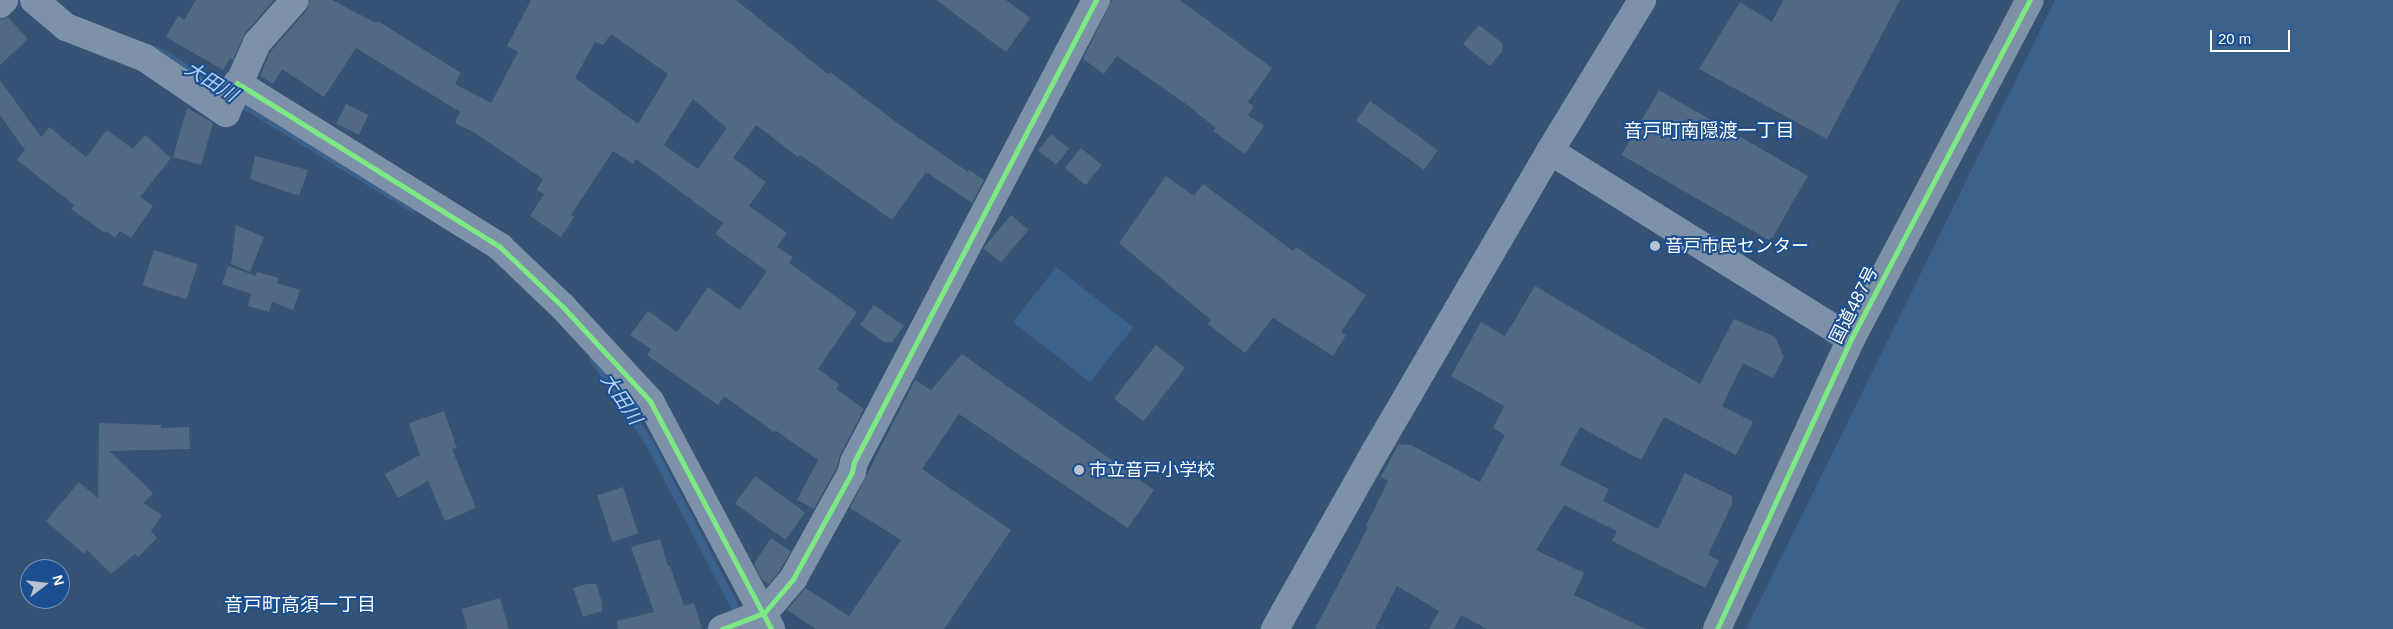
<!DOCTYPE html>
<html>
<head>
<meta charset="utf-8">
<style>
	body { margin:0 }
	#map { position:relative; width:2393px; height:629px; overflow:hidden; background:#365274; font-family:Arial,"Noto Sans JP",sans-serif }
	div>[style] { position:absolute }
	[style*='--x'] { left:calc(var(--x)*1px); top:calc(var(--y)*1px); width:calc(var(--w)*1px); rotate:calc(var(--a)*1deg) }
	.water>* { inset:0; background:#3b618d; transform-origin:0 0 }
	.stream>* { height:8px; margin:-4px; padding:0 4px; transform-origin:4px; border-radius:4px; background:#3b618d }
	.building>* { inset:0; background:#526984; transform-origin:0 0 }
	.minor>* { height:28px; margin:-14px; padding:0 14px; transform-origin:14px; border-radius:14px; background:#7d92a8 }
	.highway>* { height:28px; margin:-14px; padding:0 14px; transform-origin:14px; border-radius:14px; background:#7e92a7 }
	.cycleway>* { height:5px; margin:-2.5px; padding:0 2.5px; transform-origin:2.5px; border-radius:2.5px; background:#7ce984 }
	.dots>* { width:14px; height:14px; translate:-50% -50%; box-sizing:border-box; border:2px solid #1b4f8f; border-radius:50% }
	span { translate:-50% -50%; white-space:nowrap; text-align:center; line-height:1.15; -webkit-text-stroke:4px #1b4f8f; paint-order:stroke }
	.poi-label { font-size:18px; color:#fff }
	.left { translate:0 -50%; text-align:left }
	.street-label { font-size:18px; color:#fff }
	.water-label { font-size:19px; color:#b5d3f5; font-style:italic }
	.neighbourhood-label { font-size:19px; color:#fff }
	.north { position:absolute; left:20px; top:559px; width:50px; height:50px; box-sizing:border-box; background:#1b4f8f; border:1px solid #7695bc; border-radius:50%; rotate:74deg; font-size:14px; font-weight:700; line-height:20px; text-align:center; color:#fff }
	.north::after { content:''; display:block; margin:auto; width:18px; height:22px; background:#b9c2ce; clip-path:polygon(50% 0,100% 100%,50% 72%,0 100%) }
	.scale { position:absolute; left:2210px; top:30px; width:80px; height:22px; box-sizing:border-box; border:2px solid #fff; border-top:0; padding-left:6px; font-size:15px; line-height:18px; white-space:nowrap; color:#fff; -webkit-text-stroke:4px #1b4f8f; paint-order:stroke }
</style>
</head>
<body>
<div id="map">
	<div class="water">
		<div style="clip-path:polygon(2055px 0,2393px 0,2393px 629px,1746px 629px)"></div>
		<div style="left:1056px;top:267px;width:98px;height:70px;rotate:38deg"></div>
	</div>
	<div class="stream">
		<div style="--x:152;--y:49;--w:13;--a:23"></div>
		<div style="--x:164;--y:54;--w:55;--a:33.1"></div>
		<div style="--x:210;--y:84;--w:238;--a:31.6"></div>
		<div style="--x:593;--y:358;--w:103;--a:56.5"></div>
		<div style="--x:650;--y:444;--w:195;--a:62.5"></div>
	</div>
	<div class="building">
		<div style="clip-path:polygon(196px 0,274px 0,245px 33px,233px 60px,230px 58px,223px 70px,166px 37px,178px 16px,184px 20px)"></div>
		<div style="clip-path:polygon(evenodd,310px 0,332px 0,376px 23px,378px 21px,461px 73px,455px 84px,491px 103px,518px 52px,507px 46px,531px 0,736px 0,828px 74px,830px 72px,896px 122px,968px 172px,969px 170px,984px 180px,972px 203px,926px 172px,892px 220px,823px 171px,800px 155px,798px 157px,756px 125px,733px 158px,766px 182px,749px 206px,787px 233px,777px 247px,793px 257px,789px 263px,857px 312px,818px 369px,839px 384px,836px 389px,864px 409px,840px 455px,837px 467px,814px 509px,797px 500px,818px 460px,775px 430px,774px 432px,724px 396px,718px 405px,647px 355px,651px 349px,630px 335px,648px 311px,677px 332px,708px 287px,740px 310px,767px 271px,715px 234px,723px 223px,636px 159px,633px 164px,613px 151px,571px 215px,574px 217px,561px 237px,530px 216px,544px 194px,537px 190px,543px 179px,475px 133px,455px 123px,460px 112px,356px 48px,324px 97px,282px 69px,273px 84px,260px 76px,270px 52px,307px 10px,310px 0,611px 34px,668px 74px,638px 124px,575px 78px,595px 42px,603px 45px,611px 34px,310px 0,693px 99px,727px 128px,698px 169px,664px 145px,693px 99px)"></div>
		<div style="clip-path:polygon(936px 0,1006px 0,1030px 18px,1006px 52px)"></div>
		<div style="clip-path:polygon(1112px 0,1180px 0,1272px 68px,1248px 102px,1254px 107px,1248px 115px,1264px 126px,1245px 154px,1213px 131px,1216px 128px,1186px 104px,1117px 56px,1104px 74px,1083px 59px)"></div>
		<div style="clip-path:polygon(1783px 0,1900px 0,1827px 139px,1699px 69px,1740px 2px,1772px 22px)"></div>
		<div style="clip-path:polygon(8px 17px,28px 39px,0 65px,0 19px)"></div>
		<div style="clip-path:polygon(1479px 25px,1502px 43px,1502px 51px,1490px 66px,1463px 44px)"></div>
		<div style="clip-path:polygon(0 80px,41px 137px,49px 127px,86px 157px,107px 130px,133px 149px,145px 135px,171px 158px,140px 197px,153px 206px,131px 238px,120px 231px,115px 238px,106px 231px,105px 233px,71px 209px,74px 205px,17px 160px,25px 150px,0 115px)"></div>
		<div style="left:1659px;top:90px;width:172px;height:75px;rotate:30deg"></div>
		<div style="left:1370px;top:101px;width:84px;height:24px;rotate:36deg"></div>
		<div style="left:346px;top:104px;width:25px;height:22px;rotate:26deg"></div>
		<div style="clip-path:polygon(187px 108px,213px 123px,201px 165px,173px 157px)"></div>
		<div style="left:1051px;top:134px;width:23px;height:21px;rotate:38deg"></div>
		<div style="left:1081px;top:148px;width:27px;height:26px;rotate:39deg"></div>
		<div style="clip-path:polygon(255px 156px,308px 170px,299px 196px,250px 179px)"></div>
		<div style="clip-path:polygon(1166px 176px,1194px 196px,1203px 184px,1293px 251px,1296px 247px,1366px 295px,1341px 332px,1346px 335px,1333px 356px,1273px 318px,1245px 353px,1208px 324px,1211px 320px,1119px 243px)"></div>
		<div style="left:1011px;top:215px;width:23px;height:43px;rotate:40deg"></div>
		<div style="clip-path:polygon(236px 225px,264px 237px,250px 272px,231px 264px)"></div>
		<div style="left:154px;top:250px;width:46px;height:37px;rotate:18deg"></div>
		<div style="clip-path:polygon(228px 266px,256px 276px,257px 272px,279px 278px,277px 283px,300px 290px,293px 310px,272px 302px,269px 312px,248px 306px,251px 294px,222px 284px)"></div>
		<div style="clip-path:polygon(1535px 286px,1700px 384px,1734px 319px,1775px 337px,1784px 357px,1773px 378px,1743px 363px,1722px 406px,1753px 422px,1736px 455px,1664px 417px,1641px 460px,1580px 427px,1560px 465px,1609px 489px,1603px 501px,1658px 529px,1685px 473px,1732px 496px,1732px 504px,1708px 555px,1719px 560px,1705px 588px,1612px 541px,1617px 531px,1564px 505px,1536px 550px,1584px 573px,1574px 595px,1646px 629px,1487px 629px,1461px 615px,1454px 629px,1429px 629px,1439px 611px,1397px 586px,1375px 629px,1315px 629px,1368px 527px,1366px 526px,1388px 481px,1381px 477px,1399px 444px,1411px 445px,1480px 482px,1505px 435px,1493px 428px,1504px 406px,1451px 376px,1481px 322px,1505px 336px)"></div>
		<div style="clip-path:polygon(874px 305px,904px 326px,892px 342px,884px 342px,860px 325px)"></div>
		<div style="left:1156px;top:345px;width:37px;height:68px;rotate:38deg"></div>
		<div style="clip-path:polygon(962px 354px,1154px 490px,1128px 528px,959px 414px,922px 469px,1011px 530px,944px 629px,816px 629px,787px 610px,805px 588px,849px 616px,901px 540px,850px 508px,915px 380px,931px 390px)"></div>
		<div style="clip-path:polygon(444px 411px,457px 448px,452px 449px,476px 508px,445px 521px,428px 481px,398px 498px,385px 474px,420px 455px,409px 423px)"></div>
		<div style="clip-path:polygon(99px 423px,161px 425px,161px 428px,189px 427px,190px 449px,109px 451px,153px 493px,143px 503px,162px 515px,151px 531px,157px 538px,138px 557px,135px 554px,111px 574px,87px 550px,84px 554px,46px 521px,79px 482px,98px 498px)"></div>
		<div style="left:755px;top:476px;width:62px;height:34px;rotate:36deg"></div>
		<div style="left:623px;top:487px;width:49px;height:27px;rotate:72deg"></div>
		<div style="clip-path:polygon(771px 538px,791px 551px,780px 570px,769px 584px,762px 580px,754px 564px)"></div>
		<div style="clip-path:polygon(660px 539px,668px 566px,670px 566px,684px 606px,694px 603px,702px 629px,618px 629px,617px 621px,654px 612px,631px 547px)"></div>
		<div style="clip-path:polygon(587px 584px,596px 584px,602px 602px,602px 611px,583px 617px,573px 588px)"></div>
		<div style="clip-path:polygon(500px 598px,509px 629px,467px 629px,462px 609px)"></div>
	</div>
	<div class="minor">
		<div style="--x:34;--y:0;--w:42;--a:40.2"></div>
		<div style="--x:66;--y:27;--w:85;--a:21.4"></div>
		<div style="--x:145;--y:58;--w:98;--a:34.2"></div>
		<div style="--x:226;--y:113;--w:77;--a:-66.1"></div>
		<div style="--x:257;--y:43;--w:57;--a:-48.5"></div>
		<div style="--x:0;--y:4;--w:6;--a:-45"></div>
		<div style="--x:237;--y:83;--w:310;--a:31.9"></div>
		<div style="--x:500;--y:247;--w:87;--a:43.6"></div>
		<div style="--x:563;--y:307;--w:128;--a:47.2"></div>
		<div style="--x:650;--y:401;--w:258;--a:62"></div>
		<div style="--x:1550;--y:151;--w:355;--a:32"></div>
		<div style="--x:722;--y:629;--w:45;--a:-20.9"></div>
		<div style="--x:764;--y:613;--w:45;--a:-49.5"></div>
		<div style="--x:793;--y:579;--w:122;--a:-61.1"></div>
		<div style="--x:852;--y:472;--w:10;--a:-79"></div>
		<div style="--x:854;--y:462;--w:522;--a:-62.35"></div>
		<div style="--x:1275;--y:629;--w:206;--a:-60.6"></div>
		<div style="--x:1376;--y:450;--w:346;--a:-59.8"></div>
		<div style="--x:1550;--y:151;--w:177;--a:-58.6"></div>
	</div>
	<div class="highway">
		<div style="--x:1717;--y:629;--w:319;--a:-65.2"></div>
		<div style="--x:1851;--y:339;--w:383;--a:-62.2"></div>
	</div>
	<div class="cycleway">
		<div style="--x:237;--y:83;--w:310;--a:31.9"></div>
		<div style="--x:500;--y:247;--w:87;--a:43.6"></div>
		<div style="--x:563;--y:307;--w:128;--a:47.2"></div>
		<div style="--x:650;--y:401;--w:258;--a:62"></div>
		<div style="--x:722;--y:629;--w:45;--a:-20.9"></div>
		<div style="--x:764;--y:613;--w:45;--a:-49.5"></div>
		<div style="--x:793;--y:579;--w:122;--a:-61.1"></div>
		<div style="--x:852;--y:472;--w:10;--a:-79"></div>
		<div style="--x:854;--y:462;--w:522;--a:-62.35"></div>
		<div style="--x:1717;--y:629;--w:319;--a:-65.2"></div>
		<div style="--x:1851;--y:339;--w:383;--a:-62.2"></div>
	</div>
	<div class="dots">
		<div style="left:1655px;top:246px;background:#b9c2ce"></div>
		<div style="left:1079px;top:470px;background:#b9c2ce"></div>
	</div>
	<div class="poi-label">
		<span class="left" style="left:1665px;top:246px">音戸市民センター</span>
		<span class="left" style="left:1089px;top:470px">市立音戸小学校</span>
	</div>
	<div class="street-label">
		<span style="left:1854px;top:305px;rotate:-63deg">国道487号</span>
	</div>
	<div class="water-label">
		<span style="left:211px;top:82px;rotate:32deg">大田川</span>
		<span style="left:621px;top:399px;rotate:56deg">大田川</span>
	</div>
	<div class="neighbourhood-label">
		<span style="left:1709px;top:131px">音戸町南隠渡一丁目</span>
		<span style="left:300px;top:605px">音戸町高須一丁目</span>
	</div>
	<div class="north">N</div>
	<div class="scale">20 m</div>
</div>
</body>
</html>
